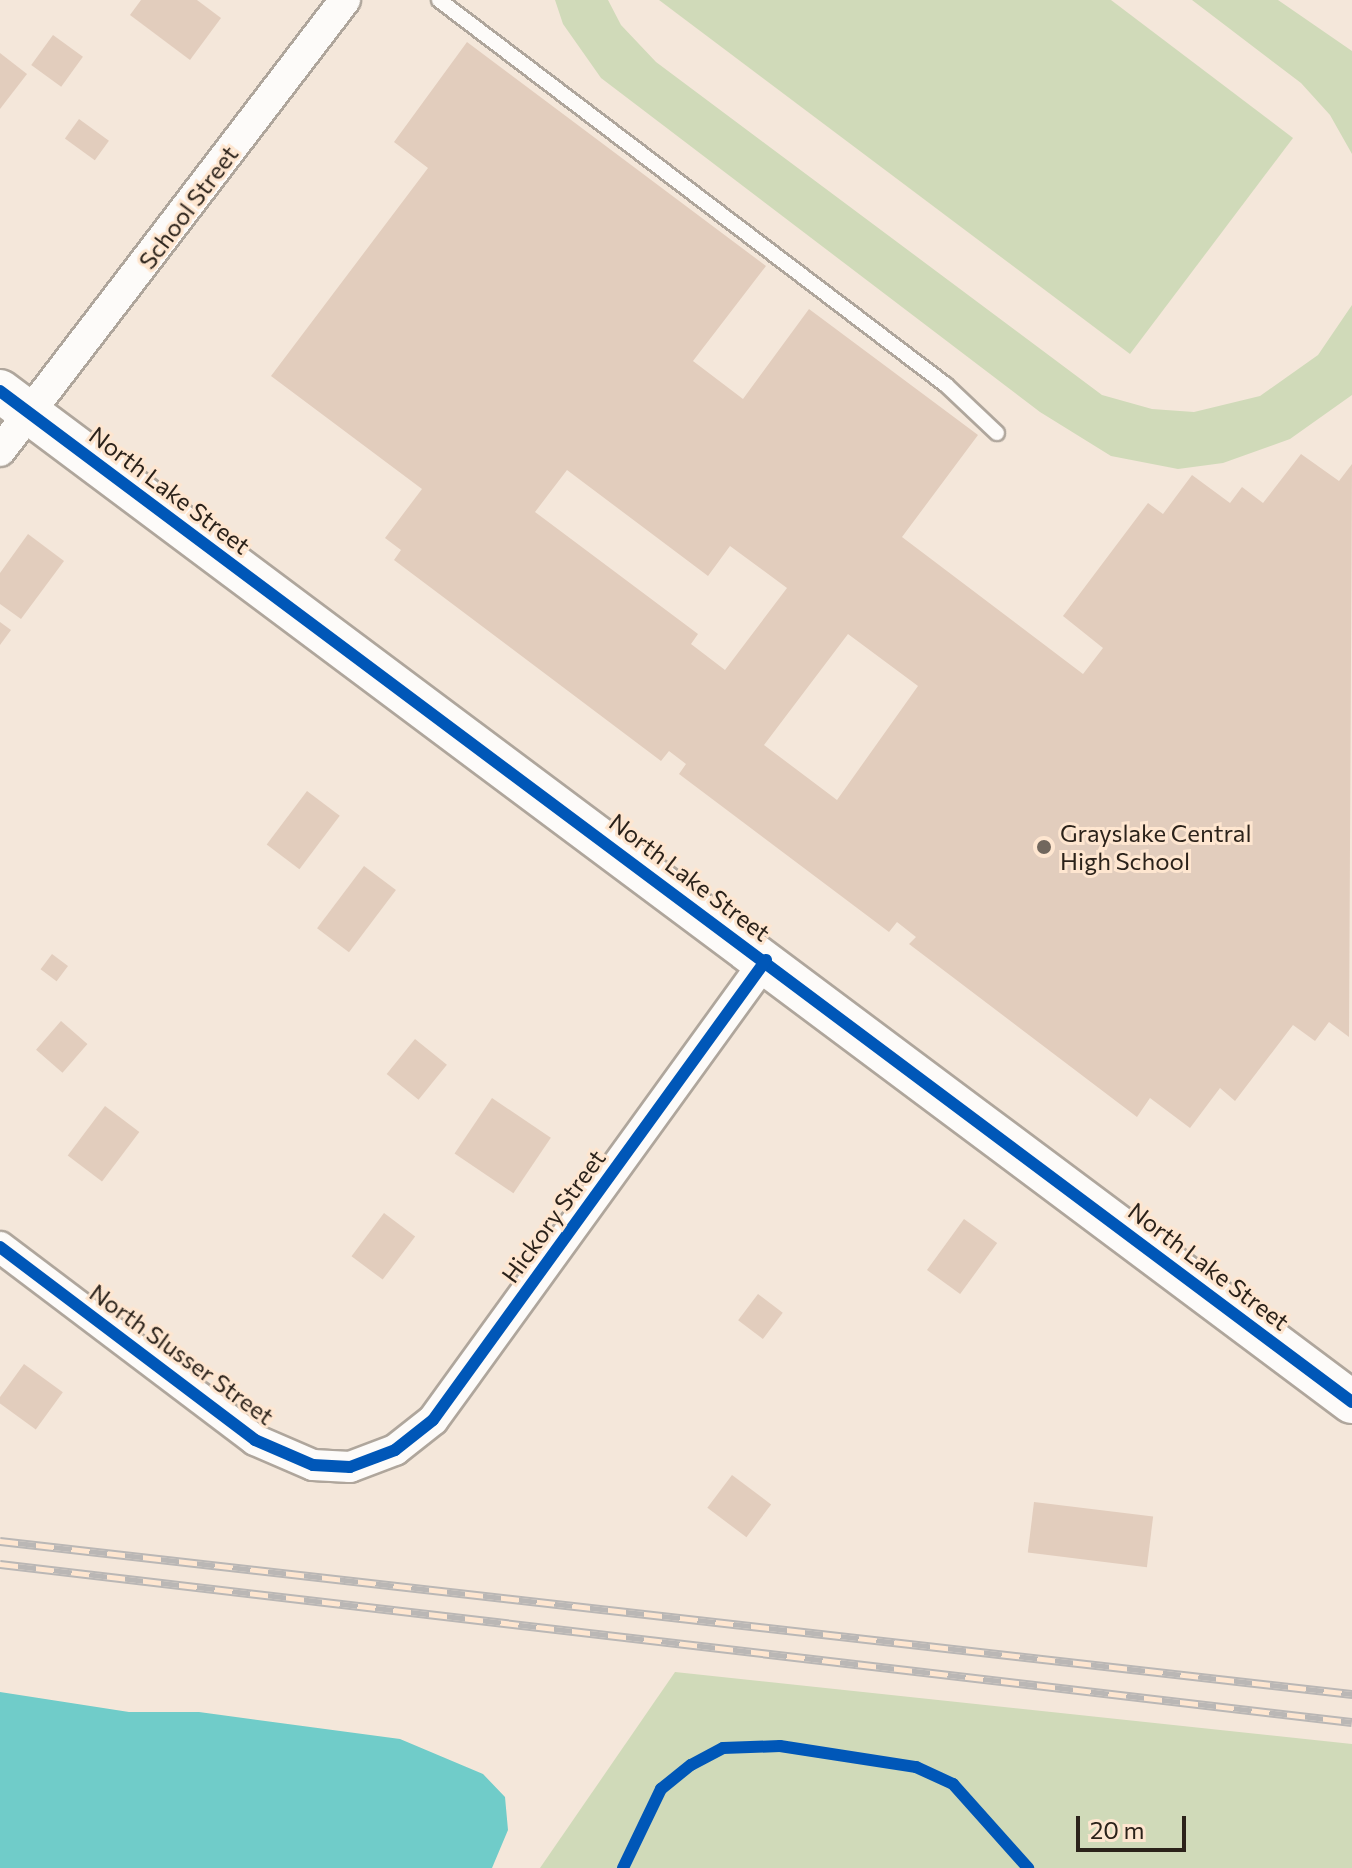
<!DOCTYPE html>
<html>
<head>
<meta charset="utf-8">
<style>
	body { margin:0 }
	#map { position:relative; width:1352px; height:1868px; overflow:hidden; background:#f4e7da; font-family:Commissioner,sans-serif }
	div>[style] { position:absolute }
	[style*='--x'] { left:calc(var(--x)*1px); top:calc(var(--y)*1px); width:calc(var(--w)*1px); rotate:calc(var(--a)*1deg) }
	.green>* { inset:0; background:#d0dab9 }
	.water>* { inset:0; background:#70ccc9 }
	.building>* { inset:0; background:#e2cdbd; transform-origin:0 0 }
	.roads { filter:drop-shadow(2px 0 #afa69c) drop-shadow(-2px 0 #afa69c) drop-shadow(0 2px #afa69c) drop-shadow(0 -2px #afa69c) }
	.lane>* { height:14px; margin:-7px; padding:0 7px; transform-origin:7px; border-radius:7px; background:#fdfbf9 }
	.street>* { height:30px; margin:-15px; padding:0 15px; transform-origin:15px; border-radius:15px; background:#fdfbf9 }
	.secondary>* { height:42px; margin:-21px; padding:0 21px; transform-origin:21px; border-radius:21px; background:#fdfbf9 }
	.rail>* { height:9px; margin-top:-4.5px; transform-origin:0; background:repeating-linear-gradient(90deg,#fee6d0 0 18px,#bab7b5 0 36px); box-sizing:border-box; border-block:2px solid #bab7b5 }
	.cycleway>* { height:12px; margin:-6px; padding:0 6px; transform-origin:6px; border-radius:6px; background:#0057b8 }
	.dots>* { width:22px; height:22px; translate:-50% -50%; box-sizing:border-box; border:4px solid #fee6d0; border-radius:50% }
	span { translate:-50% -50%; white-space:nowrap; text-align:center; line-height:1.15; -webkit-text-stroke:6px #fee6d0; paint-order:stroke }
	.street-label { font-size:24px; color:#2b221a }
	.poi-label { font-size:24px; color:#2b221a }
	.left { translate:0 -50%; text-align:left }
	.scale { position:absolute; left:1076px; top:1816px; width:110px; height:36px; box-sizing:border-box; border:4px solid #2b221a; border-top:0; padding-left:10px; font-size:24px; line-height:28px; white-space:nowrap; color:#2b221a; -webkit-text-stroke:6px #fee6d0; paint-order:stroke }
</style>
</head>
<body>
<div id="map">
	<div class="green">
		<div style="clip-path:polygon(555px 0,608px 0,621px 25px,656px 62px,1102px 395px,1152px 409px,1194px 412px,1260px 396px,1318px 355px,1352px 305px,1352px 395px,1290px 439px,1223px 463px,1178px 469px,1111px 456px,1040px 412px,601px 78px,563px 24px)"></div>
		<div style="clip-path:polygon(659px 0,1111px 0,1293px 138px,1130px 354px)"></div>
		<div style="clip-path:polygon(1192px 0,1278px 0,1352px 51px,1352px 154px,1330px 115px,1301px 83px)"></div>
		<div style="clip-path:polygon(675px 1672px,1352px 1744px,1352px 1868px,540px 1868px)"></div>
	</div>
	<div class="water">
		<div style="clip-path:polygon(0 1692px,129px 1712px,199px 1712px,400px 1739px,483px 1774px,505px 1797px,508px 1830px,492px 1868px,0 1868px)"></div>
	</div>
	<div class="building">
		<div style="clip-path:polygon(141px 0,197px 0,221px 18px,190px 60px,130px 15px)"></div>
		<div style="left:53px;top:35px;width:37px;height:37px;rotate:36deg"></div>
		<div style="clip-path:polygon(evenodd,467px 42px,766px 266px,693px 361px,743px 399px,809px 309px,978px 435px,902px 537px,1083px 674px,1103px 648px,1063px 616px,1148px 503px,1163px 514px,1192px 475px,1230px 503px,1242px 487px,1263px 503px,1301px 454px,1339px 481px,1352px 464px,1349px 1037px,1329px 1022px,1315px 1041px,1293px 1025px,1235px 1101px,1220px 1088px,1190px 1128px,1150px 1098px,1137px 1117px,909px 944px,916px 937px,897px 922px,889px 932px,679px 774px,686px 764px,669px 751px,661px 761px,394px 560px,401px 550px,385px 538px,422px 489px,271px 376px,428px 168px,394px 142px,467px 42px,567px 470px,708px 576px,730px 546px,787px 588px,725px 670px,691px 644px,698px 634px,535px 512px,567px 470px,467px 42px,848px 634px,918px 686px,837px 800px,764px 745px,848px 634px)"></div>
		<div style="clip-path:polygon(0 53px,27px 74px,0 109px)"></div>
		<div style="left:79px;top:119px;width:37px;height:24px;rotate:36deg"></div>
		<div style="clip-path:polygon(28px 534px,64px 561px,21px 619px,0 604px,0 573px)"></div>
		<div style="clip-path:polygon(0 622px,11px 630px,0 645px)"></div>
		<div style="left:307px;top:791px;width:41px;height:67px;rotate:37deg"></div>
		<div style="left:364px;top:866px;width:40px;height:78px;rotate:37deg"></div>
		<div style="left:52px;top:954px;width:20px;height:19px;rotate:37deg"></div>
		<div style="left:61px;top:1021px;width:35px;height:38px;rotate:41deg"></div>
		<div style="left:415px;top:1039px;width:41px;height:45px;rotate:39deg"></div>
		<div style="left:492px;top:1098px;width:71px;height:67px;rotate:34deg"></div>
		<div style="left:105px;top:1106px;width:43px;height:62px;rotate:37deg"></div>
		<div style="left:384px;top:1213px;width:39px;height:54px;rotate:37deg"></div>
		<div style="left:964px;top:1219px;width:41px;height:63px;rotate:36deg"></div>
		<div style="left:758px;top:1294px;width:31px;height:33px;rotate:37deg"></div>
		<div style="left:24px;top:1364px;width:48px;height:46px;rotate:36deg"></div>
		<div style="left:732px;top:1475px;width:49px;height:41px;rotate:37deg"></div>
		<div style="left:1034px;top:1502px;width:120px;height:51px;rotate:7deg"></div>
	</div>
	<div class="roads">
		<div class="lane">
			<div style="--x:439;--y:0;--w:637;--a:37.21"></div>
			<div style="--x:946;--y:385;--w:70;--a:43.3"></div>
		</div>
		<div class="street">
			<div style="--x:0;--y:451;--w:568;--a:-52.59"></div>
			<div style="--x:0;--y:1247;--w:320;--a:37.1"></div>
			<div style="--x:255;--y:1440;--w:63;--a:23.3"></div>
			<div style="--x:313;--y:1465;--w:37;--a:3"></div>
			<div style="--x:350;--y:1467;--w:48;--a:-20.7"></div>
			<div style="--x:395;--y:1450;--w:48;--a:-38.3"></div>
			<div style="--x:433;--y:1420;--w:568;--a:-54.1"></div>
		</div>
		<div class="secondary">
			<div style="--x:0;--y:391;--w:1688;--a:36.79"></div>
		</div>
	</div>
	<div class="rail">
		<div style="--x:0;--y:1541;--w:1361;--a:6.46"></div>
		<div style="--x:0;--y:1564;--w:1361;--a:6.67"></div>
	</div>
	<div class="cycleway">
		<div style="--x:0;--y:391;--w:1688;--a:36.79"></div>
		<div style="--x:0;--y:1247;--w:320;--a:37.1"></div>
		<div style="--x:255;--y:1440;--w:63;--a:23.3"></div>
		<div style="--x:313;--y:1465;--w:37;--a:3"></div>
		<div style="--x:350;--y:1467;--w:48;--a:-20.7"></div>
		<div style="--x:395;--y:1450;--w:48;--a:-38.3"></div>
		<div style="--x:433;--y:1420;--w:568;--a:-54.1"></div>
		<div style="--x:623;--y:1868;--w:88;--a:-64.3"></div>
		<div style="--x:661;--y:1789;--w:38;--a:-39"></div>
		<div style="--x:691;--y:1765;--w:36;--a:-28"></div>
		<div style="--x:723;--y:1748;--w:57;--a:-2"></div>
		<div style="--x:780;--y:1746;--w:138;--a:8.8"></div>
		<div style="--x:916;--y:1767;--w:41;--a:24.7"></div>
		<div style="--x:953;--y:1784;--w:113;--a:48.2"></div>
	</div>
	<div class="dots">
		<div style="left:1044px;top:847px;background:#71675d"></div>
	</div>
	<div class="street-label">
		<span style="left:188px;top:207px;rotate:-53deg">School Street</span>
		<span style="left:170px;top:490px;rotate:37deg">North Lake Street</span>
		<span style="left:690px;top:877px;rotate:37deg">North Lake Street</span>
		<span style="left:553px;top:1216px;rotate:-54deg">Hickory Street</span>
		<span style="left:1209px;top:1266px;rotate:37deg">North Lake Street</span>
		<span style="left:182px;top:1354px;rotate:36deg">North Slusser Street</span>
	</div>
	<div class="poi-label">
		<span class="left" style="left:1060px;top:847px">Grayslake Central<br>High School</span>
	</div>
	<div class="scale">20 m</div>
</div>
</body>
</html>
